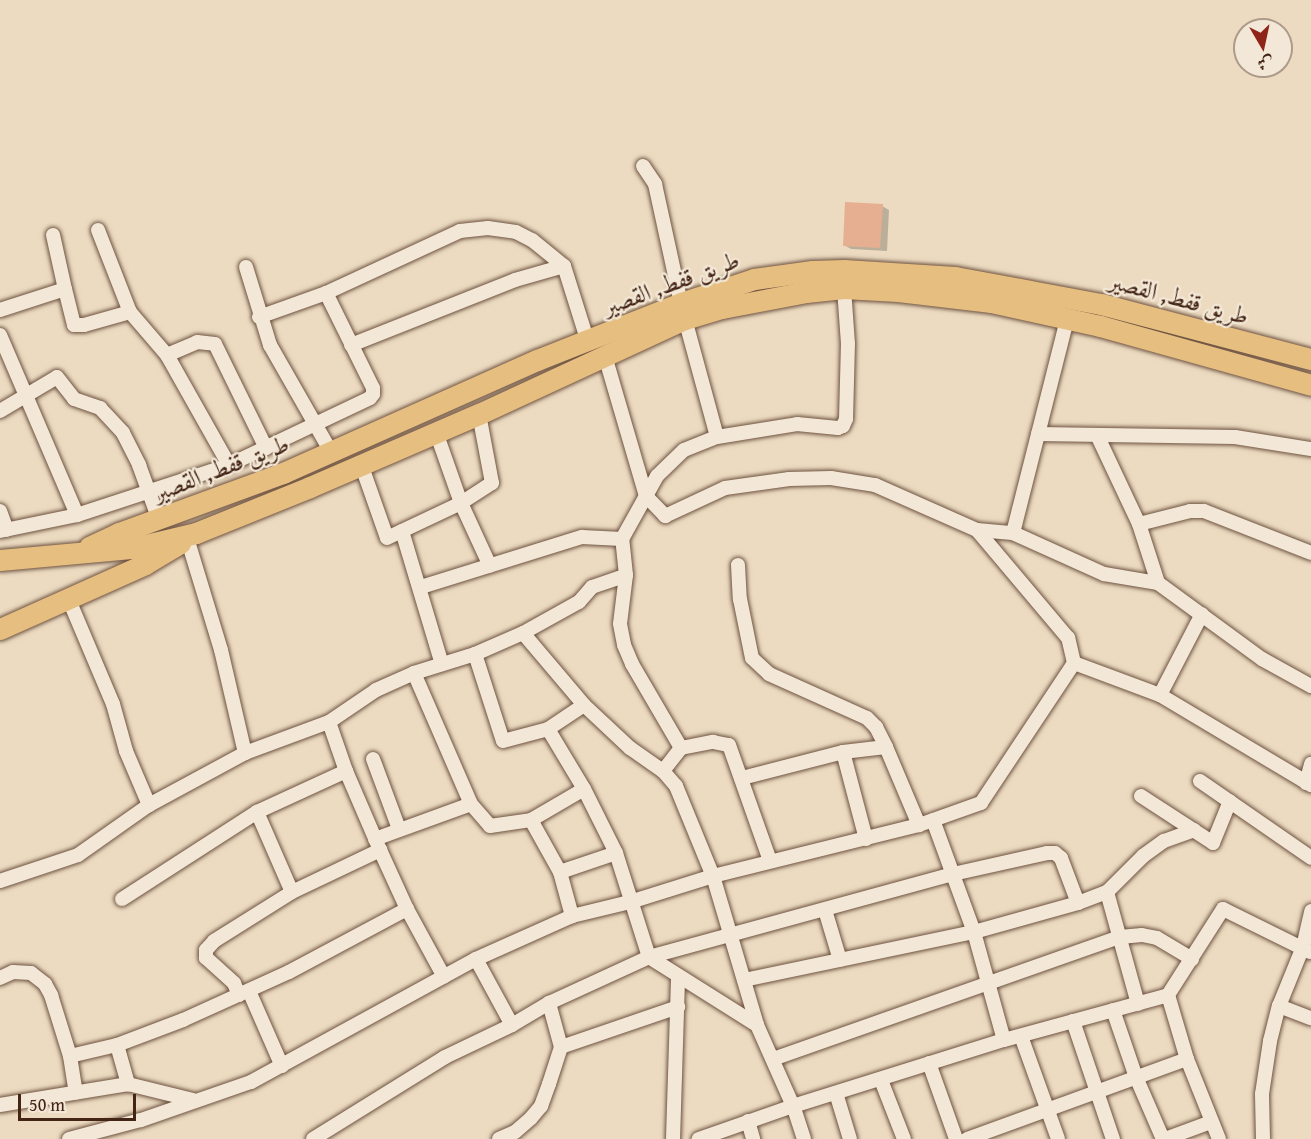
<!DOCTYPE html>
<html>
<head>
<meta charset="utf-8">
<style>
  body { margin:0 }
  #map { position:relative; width:1311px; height:1139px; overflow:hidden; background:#ecdbc1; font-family:"Gentium Book Plus",Amiri,serif }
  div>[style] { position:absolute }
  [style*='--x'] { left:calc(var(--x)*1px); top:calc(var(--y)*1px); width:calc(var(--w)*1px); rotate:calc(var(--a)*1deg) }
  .shadow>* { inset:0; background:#0003 }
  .building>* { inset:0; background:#e6af92 }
  .roads { filter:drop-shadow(0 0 2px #6e5240) drop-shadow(0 0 2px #6e5240) }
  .street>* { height:14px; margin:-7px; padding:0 7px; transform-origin:7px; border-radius:7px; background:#f3e8d7 }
  .primary>* { height:21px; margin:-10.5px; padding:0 10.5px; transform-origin:10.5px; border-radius:10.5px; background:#e6be80 }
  span { translate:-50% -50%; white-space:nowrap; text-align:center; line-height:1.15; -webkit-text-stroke:4.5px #f3e8d7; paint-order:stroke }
  .street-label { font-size:24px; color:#442515 }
  .north { position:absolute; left:1233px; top:18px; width:60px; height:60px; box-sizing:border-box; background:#f3e8d7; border:2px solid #ad9a89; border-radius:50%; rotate:171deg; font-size:16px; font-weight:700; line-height:24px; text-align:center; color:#442515 }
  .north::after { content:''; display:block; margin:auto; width:21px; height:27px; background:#8f2418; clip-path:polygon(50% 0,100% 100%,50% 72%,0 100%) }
  .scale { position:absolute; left:18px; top:1094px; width:118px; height:27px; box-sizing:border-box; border:3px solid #442515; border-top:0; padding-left:8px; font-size:18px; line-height:21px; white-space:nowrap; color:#442515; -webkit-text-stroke:4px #f3e8d7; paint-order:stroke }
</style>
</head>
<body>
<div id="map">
  <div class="shadow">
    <i style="clip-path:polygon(882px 206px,889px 210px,887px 251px,851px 249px,844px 245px)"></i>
  </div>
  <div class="building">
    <i style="clip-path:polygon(845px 202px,883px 204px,880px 248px,843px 246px)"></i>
  </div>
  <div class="roads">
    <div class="street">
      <i style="--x:643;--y:166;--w:22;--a:56"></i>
      <i style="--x:655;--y:184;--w:122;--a:77.7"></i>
      <i style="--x:98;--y:230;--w:88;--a:68.7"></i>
      <i style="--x:130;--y:312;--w:57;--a:49.3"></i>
      <i style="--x:167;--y:355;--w:126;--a:60.6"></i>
      <i style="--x:53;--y:235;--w:55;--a:77.5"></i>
      <i style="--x:246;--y:267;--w:82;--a:72.9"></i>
      <i style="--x:270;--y:345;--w:123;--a:60.3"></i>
      <i style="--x:0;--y:310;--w:68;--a:-17.9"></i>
      <i style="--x:65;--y:289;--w:37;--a:76"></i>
      <i style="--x:74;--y:325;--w:10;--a:0"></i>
      <i style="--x:84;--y:325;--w:48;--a:-15.8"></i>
      <i style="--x:259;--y:317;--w:71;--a:-19.7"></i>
      <i style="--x:326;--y:293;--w:148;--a:-24.8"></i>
      <i style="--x:460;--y:231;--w:28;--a:-6"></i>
      <i style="--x:488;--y:228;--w:28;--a:8"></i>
      <i style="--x:516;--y:232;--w:18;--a:27"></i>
      <i style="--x:532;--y:240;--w:41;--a:39.1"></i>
      <i style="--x:564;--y:266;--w:80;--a:72.5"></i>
      <i style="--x:685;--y:319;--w:122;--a:74.8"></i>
      <i style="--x:0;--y:335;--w:196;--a:66.8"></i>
      <i style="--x:351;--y:345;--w:176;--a:-21.6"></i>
      <i style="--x:515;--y:280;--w:51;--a:-15.9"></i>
      <i style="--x:167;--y:355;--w:33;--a:-23"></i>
      <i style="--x:197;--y:342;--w:18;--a:6"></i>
      <i style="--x:215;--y:344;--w:116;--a:63.9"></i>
      <i style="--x:605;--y:356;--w:146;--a:73.7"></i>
      <i style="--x:646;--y:496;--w:28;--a:46"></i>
      <i style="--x:665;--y:516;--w:66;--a:-25"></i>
      <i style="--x:725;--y:488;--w:65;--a:-8"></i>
      <i style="--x:789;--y:479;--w:42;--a:-1.4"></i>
      <i style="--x:831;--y:478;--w:45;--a:9"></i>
      <i style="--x:875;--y:485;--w:111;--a:23.8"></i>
      <i style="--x:977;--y:530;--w:36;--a:5"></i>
      <i style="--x:1013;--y:533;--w:100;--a:24.3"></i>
      <i style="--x:1104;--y:574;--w:55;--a:9.5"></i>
      <i style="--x:1158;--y:583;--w:129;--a:36.2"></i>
      <i style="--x:1262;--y:659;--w:56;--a:28.9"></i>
      <i style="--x:0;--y:411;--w:66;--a:-30.8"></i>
      <i style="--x:57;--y:377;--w:28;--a:52"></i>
      <i style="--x:74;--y:399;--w:28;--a:19"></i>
      <i style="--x:100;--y:408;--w:34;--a:47"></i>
      <i style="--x:123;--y:433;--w:36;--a:63"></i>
      <i style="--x:139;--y:465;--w:59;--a:70"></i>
      <i style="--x:436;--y:432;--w:75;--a:70.6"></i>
      <i style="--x:461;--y:503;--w:69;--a:65.3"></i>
      <i style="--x:1038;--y:434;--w:197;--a:0.9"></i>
      <i style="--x:1235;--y:437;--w:77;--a:9"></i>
      <i style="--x:1098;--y:437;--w:96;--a:64.8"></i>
      <i style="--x:1139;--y:524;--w:62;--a:72.1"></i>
      <i style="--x:361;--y:464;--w:78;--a:70.6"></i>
      <i style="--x:387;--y:538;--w:82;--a:-25.3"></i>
      <i style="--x:461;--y:503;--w:37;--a:-33"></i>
      <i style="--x:492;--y:483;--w:70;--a:-100.7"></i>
      <i style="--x:0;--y:511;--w:20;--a:70"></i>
      <i style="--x:1139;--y:524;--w:53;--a:-14.3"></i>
      <i style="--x:1190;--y:511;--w:14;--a:0"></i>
      <i style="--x:1204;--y:511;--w:115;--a:21.4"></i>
      <i style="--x:0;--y:531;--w:79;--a:-11.7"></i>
      <i style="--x:77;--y:515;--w:160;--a:-18.2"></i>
      <i style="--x:229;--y:465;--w:156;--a:-25.4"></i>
      <i style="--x:370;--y:398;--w:5;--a:-53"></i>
      <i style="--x:373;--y:394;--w:6;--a:-90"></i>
      <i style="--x:373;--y:388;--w:106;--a:-116.3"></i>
      <i style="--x:402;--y:531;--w:139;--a:73.3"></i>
      <i style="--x:1013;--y:533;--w:221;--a:-75.8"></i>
      <i style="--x:187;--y:538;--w:117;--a:73.1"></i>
      <i style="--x:221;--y:650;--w:106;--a:76.9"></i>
      <i style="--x:738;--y:565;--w:34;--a:87"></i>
      <i style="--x:740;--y:599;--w:60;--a:78.5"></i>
      <i style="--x:752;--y:658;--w:23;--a:43"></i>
      <i style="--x:769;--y:674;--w:107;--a:24.2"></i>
      <i style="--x:867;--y:718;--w:13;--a:45"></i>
      <i style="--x:876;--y:727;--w:22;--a:63"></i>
      <i style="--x:886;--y:747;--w:85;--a:67.1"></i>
      <i style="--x:626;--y:575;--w:49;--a:97"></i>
      <i style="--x:620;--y:624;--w:21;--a:79"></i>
      <i style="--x:624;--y:645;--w:21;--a:67"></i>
      <i style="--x:632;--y:664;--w:97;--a:59.7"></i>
      <i style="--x:421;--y:587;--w:169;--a:-17.3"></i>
      <i style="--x:582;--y:537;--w:40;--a:2.9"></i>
      <i style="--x:69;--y:600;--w:113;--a:67.1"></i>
      <i style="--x:113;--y:704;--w:49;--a:74.5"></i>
      <i style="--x:126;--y:751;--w:59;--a:66.9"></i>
      <i style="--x:523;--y:633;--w:94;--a:49.7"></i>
      <i style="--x:584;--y:705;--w:63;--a:43.1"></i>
      <i style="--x:630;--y:748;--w:40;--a:34.9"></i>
      <i style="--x:663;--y:771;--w:20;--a:49"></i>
      <i style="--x:676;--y:786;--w:97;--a:67.7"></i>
      <i style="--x:713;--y:876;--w:155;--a:73.5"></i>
      <i style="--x:757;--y:1025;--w:89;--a:66"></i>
      <i style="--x:793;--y:1106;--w:100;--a:160.7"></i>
      <i style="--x:475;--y:654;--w:91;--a:72.2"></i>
      <i style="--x:503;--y:741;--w:47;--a:-14.9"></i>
      <i style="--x:548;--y:729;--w:43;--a:-33.7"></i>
      <i style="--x:1074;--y:663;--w:92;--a:20.4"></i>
      <i style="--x:1160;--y:695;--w:176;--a:30.8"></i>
      <i style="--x:414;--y:673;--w:143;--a:66.5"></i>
      <i style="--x:471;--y:804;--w:29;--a:49"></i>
      <i style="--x:490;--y:826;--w:41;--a:-8.3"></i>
      <i style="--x:531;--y:820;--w:61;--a:-30.3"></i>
      <i style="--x:1160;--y:695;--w:91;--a:-62.6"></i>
      <i style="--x:329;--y:722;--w:52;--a:70.9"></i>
      <i style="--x:346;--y:771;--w:86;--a:66.7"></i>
      <i style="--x:380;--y:850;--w:65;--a:65.4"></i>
      <i style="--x:407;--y:909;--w:77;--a:61.4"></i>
      <i style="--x:548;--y:729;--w:70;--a:59"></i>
      <i style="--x:584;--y:789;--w:72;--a:63.4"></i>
      <i style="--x:616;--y:853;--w:109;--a:72.4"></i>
      <i style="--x:649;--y:957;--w:128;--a:32.2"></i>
      <i style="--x:843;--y:752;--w:90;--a:75.2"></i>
      <i style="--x:373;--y:759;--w:75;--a:69.6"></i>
      <i style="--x:663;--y:771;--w:29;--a:-52"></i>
      <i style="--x:681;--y:748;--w:33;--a:-11"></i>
      <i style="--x:713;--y:742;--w:16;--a:11"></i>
      <i style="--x:729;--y:745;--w:123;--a:70.5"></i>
      <i style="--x:742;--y:778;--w:104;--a:-14.4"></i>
      <i style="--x:843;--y:752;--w:43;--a:-6.6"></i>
      <i style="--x:1200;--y:781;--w:135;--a:34.7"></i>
      <i style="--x:1306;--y:783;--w:20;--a:-75"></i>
      <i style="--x:1141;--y:796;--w:86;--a:33.1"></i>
      <i style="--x:1213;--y:843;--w:45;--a:-68"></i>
      <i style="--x:257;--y:812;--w:87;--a:66.4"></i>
      <i style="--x:531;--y:820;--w:60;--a:60.9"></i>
      <i style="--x:560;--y:872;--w:46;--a:74.7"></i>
      <i style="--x:933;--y:820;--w:119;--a:69.9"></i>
      <i style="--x:974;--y:932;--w:112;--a:74.5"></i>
      <i style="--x:375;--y:839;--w:102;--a:-20"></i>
      <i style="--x:560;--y:872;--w:59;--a:-18.7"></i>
      <i style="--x:0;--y:881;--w:82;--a:-18.4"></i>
      <i style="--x:78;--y:855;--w:87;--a:-35.2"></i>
      <i style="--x:149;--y:805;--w:109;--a:-28.4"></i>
      <i style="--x:245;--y:753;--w:90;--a:-20.3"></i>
      <i style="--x:329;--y:722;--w:57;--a:-34.2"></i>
      <i style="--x:376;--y:690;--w:42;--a:-24.1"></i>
      <i style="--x:414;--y:673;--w:64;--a:-17.3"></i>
      <i style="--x:475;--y:654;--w:52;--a:-23.6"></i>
      <i style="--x:523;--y:633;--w:64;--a:-29"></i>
      <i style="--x:579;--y:602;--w:20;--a:-49"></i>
      <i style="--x:592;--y:587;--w:36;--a:-19"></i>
      <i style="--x:626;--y:575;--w:36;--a:-96"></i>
      <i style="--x:622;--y:539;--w:72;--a:-60.9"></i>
      <i style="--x:657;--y:476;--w:37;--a:-44"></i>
      <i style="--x:684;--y:450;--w:35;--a:-22"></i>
      <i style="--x:717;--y:437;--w:81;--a:-9.2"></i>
      <i style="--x:797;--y:424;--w:41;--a:5.6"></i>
      <i style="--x:838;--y:428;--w:5;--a:-22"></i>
      <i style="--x:843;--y:426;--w:8;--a:-67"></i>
      <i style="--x:846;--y:419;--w:75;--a:-88.5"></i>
      <i style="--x:848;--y:344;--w:56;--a:-94.1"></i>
      <i style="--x:1107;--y:892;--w:116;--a:74.5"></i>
      <i style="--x:122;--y:899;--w:161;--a:-32.8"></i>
      <i style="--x:257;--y:812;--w:98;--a:-24.7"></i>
      <i style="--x:825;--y:910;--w:52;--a:73.3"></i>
      <i style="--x:476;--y:959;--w:75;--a:61.4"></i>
      <i style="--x:0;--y:978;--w:14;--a:-25"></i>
      <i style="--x:13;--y:972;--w:18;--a:3"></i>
      <i style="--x:31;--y:973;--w:18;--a:38"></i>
      <i style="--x:45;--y:984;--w:13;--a:61"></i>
      <i style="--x:51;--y:995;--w:64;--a:72.7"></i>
      <i style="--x:70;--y:1056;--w:37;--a:81"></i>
      <i style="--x:744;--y:980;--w:235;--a:-11.8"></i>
      <i style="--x:974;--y:932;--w:108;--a:-15.6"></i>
      <i style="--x:1078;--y:903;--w:31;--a:-21"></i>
      <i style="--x:1107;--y:892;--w:51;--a:-45"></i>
      <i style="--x:1143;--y:856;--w:26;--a:-36"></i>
      <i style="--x:1164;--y:841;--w:32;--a:-20"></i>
      <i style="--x:249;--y:991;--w:82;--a:66.3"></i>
      <i style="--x:239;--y:995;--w:13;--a:-113"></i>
      <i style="--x:234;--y:983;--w:38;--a:-138"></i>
      <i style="--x:206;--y:958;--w:8;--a:-90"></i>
      <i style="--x:206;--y:950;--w:12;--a:-48"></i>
      <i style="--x:214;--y:941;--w:92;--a:-32.1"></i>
      <i style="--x:292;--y:892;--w:98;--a:-25.5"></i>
      <i style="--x:1168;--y:995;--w:102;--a:-57.4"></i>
      <i style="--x:1223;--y:909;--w:97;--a:26.3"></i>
      <i style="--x:1279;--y:1006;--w:34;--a:21"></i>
      <i style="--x:1113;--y:1010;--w:71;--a:71.1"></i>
      <i style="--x:1136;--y:1077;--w:68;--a:66.5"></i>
      <i style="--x:1073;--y:1021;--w:125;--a:71.3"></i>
      <i style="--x:1021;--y:1036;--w:109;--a:70.2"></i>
      <i style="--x:117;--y:1045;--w:41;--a:74.2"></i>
      <i style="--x:561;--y:1047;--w:124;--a:-18.9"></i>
      <i style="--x:70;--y:1056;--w:48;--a:-13.2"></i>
      <i style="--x:117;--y:1045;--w:71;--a:-20.7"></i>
      <i style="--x:183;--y:1020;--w:116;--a:-24.4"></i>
      <i style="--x:289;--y:972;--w:134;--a:-28.1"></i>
      <i style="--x:773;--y:1059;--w:368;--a:-19.4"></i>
      <i style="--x:1120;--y:937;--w:22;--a:-5"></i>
      <i style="--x:1142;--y:935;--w:15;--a:11"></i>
      <i style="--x:1157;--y:938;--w:41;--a:31"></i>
      <i style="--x:929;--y:1063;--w:81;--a:70.4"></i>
      <i style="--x:881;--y:1080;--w:63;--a:68.7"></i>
      <i style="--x:836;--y:1093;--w:48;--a:73.1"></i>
      <i style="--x:0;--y:1105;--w:130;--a:-9.3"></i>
      <i style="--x:128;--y:1084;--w:67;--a:13.8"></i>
      <i style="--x:748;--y:1121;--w:19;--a:74"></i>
      <i style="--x:69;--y:1139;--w:74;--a:-14.8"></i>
      <i style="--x:141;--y:1120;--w:116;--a:-19.1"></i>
      <i style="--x:251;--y:1082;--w:256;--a:-28.7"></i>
      <i style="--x:476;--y:959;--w:105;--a:-24.1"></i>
      <i style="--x:572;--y:916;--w:60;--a:-13.6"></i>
      <i style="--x:630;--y:902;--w:87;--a:-17.4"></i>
      <i style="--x:713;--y:876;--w:212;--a:-13.9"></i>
      <i style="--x:919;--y:825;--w:66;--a:-19.5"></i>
      <i style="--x:981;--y:803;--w:168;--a:-56.4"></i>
      <i style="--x:1074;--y:663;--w:26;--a:-103"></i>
      <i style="--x:1068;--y:638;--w:141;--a:-130.1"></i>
      <i style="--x:313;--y:1139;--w:155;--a:-31.8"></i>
      <i style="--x:445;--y:1057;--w:74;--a:-25.5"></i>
      <i style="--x:512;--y:1025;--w:43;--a:-30.7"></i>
      <i style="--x:549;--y:1003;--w:110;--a:-24.7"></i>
      <i style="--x:649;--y:957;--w:315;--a:-15.3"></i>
      <i style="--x:953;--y:874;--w:96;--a:-12.6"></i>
      <i style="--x:1047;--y:853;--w:8;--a:0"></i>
      <i style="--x:1055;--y:853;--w:8;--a:40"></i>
      <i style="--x:1061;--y:858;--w:48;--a:69.3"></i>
      <i style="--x:499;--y:1139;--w:17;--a:-24"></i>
      <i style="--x:515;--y:1132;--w:21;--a:-41"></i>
      <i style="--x:531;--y:1118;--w:16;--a:-50"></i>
      <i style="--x:541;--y:1106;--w:23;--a:-70"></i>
      <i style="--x:549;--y:1084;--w:39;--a:-72"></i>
      <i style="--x:561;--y:1047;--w:46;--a:-105.3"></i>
      <i style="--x:673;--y:1139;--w:162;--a:-88.2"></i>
      <i style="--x:804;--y:1139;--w:35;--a:-108"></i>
      <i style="--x:793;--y:1106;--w:221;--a:-17.4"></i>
      <i style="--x:1004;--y:1040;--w:170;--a:-15.3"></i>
      <i style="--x:1168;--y:995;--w:67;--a:73.5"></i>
      <i style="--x:1187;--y:1059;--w:86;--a:68.2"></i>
      <i style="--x:967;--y:1139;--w:234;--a:-20"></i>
      <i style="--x:1165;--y:1139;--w:49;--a:-20.3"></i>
      <i style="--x:1263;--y:1139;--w:45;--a:-91.3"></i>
      <i style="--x:1262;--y:1094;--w:54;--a:-81.4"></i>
      <i style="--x:1270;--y:1041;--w:36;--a:-76"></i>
      <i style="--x:1279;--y:1006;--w:64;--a:-67.9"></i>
      <i style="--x:1303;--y:947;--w:37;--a:-77"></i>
    </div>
    <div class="primary">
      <i style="--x:89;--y:547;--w:33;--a:-25"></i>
      <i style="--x:119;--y:533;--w:175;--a:-20.1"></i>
      <i style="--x:283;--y:473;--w:278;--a:-24"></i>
      <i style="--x:537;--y:360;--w:155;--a:-21.6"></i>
      <i style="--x:681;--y:303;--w:77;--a:-18.2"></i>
      <i style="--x:754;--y:279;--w:59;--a:-7.9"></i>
      <i style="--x:812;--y:271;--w:32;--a:-2"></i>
      <i style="--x:844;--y:270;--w:111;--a:3.6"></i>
      <i style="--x:955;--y:277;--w:148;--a:10.5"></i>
      <i style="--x:1101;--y:304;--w:217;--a:14.7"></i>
      <i style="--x:0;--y:560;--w:134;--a:-5.2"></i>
      <i style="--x:133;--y:548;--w:65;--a:-13.4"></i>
      <i style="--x:196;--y:533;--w:123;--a:-22"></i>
      <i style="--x:310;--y:487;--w:184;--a:-23.4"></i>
      <i style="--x:479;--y:414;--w:227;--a:-24.8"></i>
      <i style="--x:685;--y:319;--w:39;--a:-17"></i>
      <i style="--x:722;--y:308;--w:86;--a:-10.8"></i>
      <i style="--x:806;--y:292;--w:38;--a:-6"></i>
      <i style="--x:844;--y:288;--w:54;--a:3.2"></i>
      <i style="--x:898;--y:291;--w:94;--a:6.7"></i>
      <i style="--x:991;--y:302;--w:112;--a:12.4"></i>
      <i style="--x:1100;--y:326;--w:219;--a:15.6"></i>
      <i style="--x:0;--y:629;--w:159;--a:-24.1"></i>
      <i style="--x:145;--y:564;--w:41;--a:-31"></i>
    </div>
  </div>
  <div class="street-label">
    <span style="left:671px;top:283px;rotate:-20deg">طريق قفط, القصير</span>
    <span style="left:1179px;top:298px;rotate:15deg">طريق قفط, القصير</span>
    <span style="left:221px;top:468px;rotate:-21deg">طريق قفط, القصير</span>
  </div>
  <div class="north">ش</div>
  <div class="scale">50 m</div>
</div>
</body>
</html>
